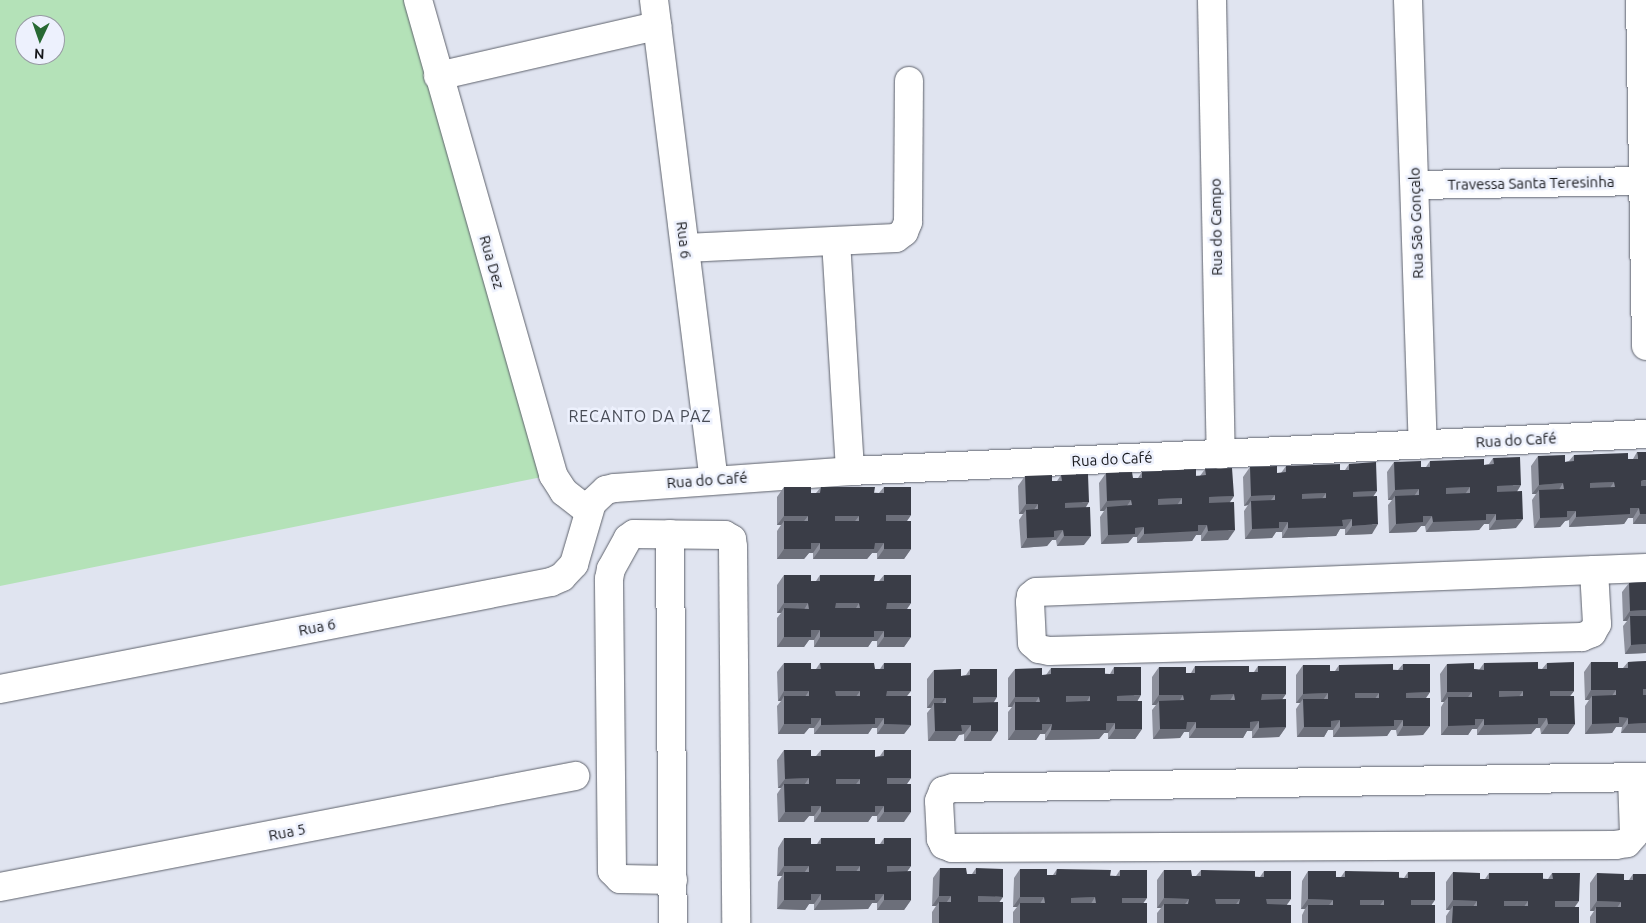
<!DOCTYPE html>
<html>
<head>
<meta charset="utf-8">
<style>
  body { margin:0 }
  #map { position:relative; width:1646px; height:923px; overflow:hidden; background:#e0e4f0; font-family:Ubuntu,sans-serif }
  div>[style] { position:absolute }
  [style*='--x'] { left:calc(var(--x)*1px); top:calc(var(--y)*1px); width:calc(var(--w)*1px); rotate:calc(var(--a)*1deg) }
  .green>* { inset:0; background:#b4e2b8 }
  .roads { filter:drop-shadow(0 0 1px #5e626c) drop-shadow(0 0 1px #5e626c) }
  .minor>* { height:28px; margin:-14px; padding:0 14px; transform-origin:14px; border-radius:14px; background:#fff }
  .major>* { height:28px; margin:-14px; padding:0 14px; transform-origin:14px; border-radius:14px; background:#fff }
  .wall>* { inset:0; background:#8d909c }
  .shaded-wall>* { inset:0; background:#6c6f7a }
  .building>* { inset:0; background:#3a3d47 }
  span { translate:-50% -50%; white-space:nowrap; text-align:center; line-height:1.15; -webkit-text-stroke:5px #edf1fd; paint-order:stroke }
  .street-label { font-size:15px; color:#16171b }
  .neighbourhood-label { font-size:16px; color:#484c56; letter-spacing:1px }
  .north { position:absolute; left:15px; top:15px; width:50px; height:50px; box-sizing:border-box; background:#edf1fd; border:1px solid #979aa3; border-radius:50%; rotate:183deg; font-size:14px; font-weight:700; line-height:20px; text-align:center; color:#16171b }
  .north::after { content:''; display:block; margin:auto; width:18px; height:22px; background:#276933; clip-path:polygon(50% 0,100% 100%,50% 72%,0 100%) }
</style>
</head>
<body>
<div id="map">
  <div class="green">
    <i style="clip-path:polygon(evenodd,0 0,410px 0,542px 477px,0 586px,0 0,25px 25px,55px 25px,55px 55px,25px 55px,25px 25px)"></i>
  </div>
  <div class="roads">
    <div class="minor">
      <i style="--x:418;--y:0;--w:494;--a:74.1"></i>
      <i style="--x:553;--y:475;--w:20;--a:57"></i>
      <i style="--x:564;--y:492;--w:31;--a:38"></i>
      <i style="--x:654;--y:0;--w:483;--a:82.9"></i>
      <i style="--x:1212;--y:0;--w:455;--a:88.9"></i>
      <i style="--x:1408;--y:0;--w:445;--a:88.1"></i>
      <i style="--x:1640;--y:0;--w:346;--a:89"></i>
      <i style="--x:438;--y:76;--w:225;--a:-12.9"></i>
      <i style="--x:1415;--y:185;--w:231;--a:-1"></i>
      <i style="--x:836;--y:241;--w:230;--a:86.5"></i>
      <i style="--x:685;--y:248;--w:211;--a:-2.7"></i>
      <i style="--x:896;--y:238;--w:10;--a:-37"></i>
      <i style="--x:904;--y:232;--w:11;--a:-68"></i>
      <i style="--x:908;--y:222;--w:141;--a:-89.6"></i>
      <i style="--x:670;--y:534;--w:389;--a:89.6"></i>
      <i style="--x:1594;--y:570;--w:54;--a:86.8"></i>
      <i style="--x:1597;--y:624;--w:10;--a:119"></i>
      <i style="--x:1592;--y:633;--w:11;--a:158"></i>
      <i style="--x:1582;--y:637;--w:533;--a:178.5"></i>
      <i style="--x:1049;--y:651;--w:10;--a:-169"></i>
      <i style="--x:1039;--y:649;--w:9;--a:-139"></i>
      <i style="--x:1032;--y:643;--w:41;--a:-92.8"></i>
      <i style="--x:1030;--y:602;--w:6;--a:-81"></i>
      <i style="--x:1031;--y:596;--w:6;--a:-39"></i>
      <i style="--x:1036;--y:592;--w:558;--a:-2.26"></i>
      <i style="--x:1594;--y:570;--w:52;--a:-2.2"></i>
      <i style="--x:1632;--y:777;--w:58;--a:88"></i>
      <i style="--x:1634;--y:835;--w:11;--a:131"></i>
      <i style="--x:1627;--y:843;--w:11;--a:170"></i>
      <i style="--x:1616;--y:845;--w:664;--a:179.74"></i>
      <i style="--x:952;--y:848;--w:9;--a:-159"></i>
      <i style="--x:944;--y:845;--w:7;--a:-117"></i>
      <i style="--x:941;--y:839;--w:38;--a:-93"></i>
      <i style="--x:939;--y:801;--w:11;--a:-68"></i>
      <i style="--x:943;--y:791;--w:10;--a:-17"></i>
      <i style="--x:953;--y:788;--w:693;--a:-0.91"></i>
      <i style="--x:673;--y:880;--w:53;--a:-178.9"></i>
      <i style="--x:620;--y:879;--w:11;--a:-135"></i>
      <i style="--x:612;--y:871;--w:292;--a:-90.6"></i>
      <i style="--x:609;--y:579;--w:10;--a:-79"></i>
      <i style="--x:611;--y:569;--w:35;--a:-61"></i>
      <i style="--x:628;--y:538;--w:7;--a:-34"></i>
      <i style="--x:634;--y:534;--w:91;--a:0.6"></i>
      <i style="--x:725;--y:535;--w:8;--a:30"></i>
      <i style="--x:732;--y:539;--w:8;--a:83"></i>
      <i style="--x:733;--y:547;--w:376;--a:89.5"></i>
      <i style="--x:0;--y:887;--w:586;--a:-10.93"></i>
    </div>
    <div class="major">
      <i style="--x:0;--y:689;--w:561;--a:-10.99"></i>
      <i style="--x:551;--y:582;--w:12;--a:-24"></i>
      <i style="--x:562;--y:577;--w:18;--a:-47"></i>
      <i style="--x:574;--y:564;--w:64;--a:-73.6"></i>
      <i style="--x:592;--y:503;--w:19;--a:-43"></i>
      <i style="--x:606;--y:490;--w:9;--a:-13"></i>
      <i style="--x:615;--y:488;--w:236;--a:-4.1"></i>
      <i style="--x:850;--y:471;--w:797;--a:-2.66"></i>
    </div>
  </div>
  <div class="wall">
    <i style="clip-path:polygon(1637px 452px,1646px 524px,1633px 524px,1633px 518px,1628px 518px,1624px 524px,1569px 527px,1569px 520px,1565px 521px,1560px 527px,1534px 528px,1532px 500px,1536px 494px,1532px 494px,1531px 466px,1538px 456px,1565px 462px,1569px 461px,1574px 455px,1628px 459px,1633px 459px)"></i>
    <i style="clip-path:polygon(1493px 458px,1517px 491px,1516px 528px,1489px 530px,1489px 524px,1484px 524px,1479px 530px,1426px 532px,1425px 526px,1421px 526px,1416px 532px,1389px 533px,1388px 505px,1392px 500px,1388px 500px,1387px 472px,1394px 462px,1421px 467px,1426px 467px,1430px 461px,1484px 465px,1489px 464px)"></i>
    <i style="clip-path:polygon(1349px 464px,1377px 491px,1373px 496px,1372px 534px,1345px 535px,1345px 529px,1340px 529px,1336px 536px,1282px 538px,1282px 532px,1276px 532px,1272px 538px,1245px 539px,1244px 511px,1248px 505px,1244px 506px,1243px 477px,1250px 467px,1277px 473px,1281px 473px,1286px 466px,1340px 470px,1345px 470px)"></i>
    <i style="clip-path:polygon(1205px 469px,1234px 496px,1230px 502px,1228px 540px,1201px 541px,1201px 535px,1196px 535px,1192px 541px,1137px 543px,1137px 537px,1133px 537px,1128px 543px,1101px 544px,1100px 517px,1104px 511px,1100px 511px,1099px 483px,1106px 473px,1133px 478px,1138px 478px,1142px 472px,1200px 476px)"></i>
    <i style="clip-path:polygon(1061px 475px,1086px 507px,1084px 545px,1057px 546px,1056px 540px,1052px 540px,1047px 546px,1021px 548px,1019px 520px,1023px 514px,1019px 514px,1018px 486px,1025px 476px,1052px 481px,1057px 481px)"></i>
    <i style="clip-path:polygon(784px 487px,811px 493px,816px 493px,821px 487px,879px 493px,884px 487px,911px 515px,907px 521px,911px 549px,904px 559px,877px 559px,877px 553px,872px 553px,867px 559px,813px 559px,813px 553px,809px 553px,804px 559px,777px 559px,777px 531px,781px 525px,777px 525px,777px 497px)"></i>
    <i style="clip-path:polygon(784px 575px,811px 581px,816px 581px,820px 575px,874px 581px,879px 581px,884px 575px,911px 603px,907px 609px,911px 637px,904px 647px,877px 647px,877px 641px,872px 641px,868px 647px,814px 647px,814px 640px,809px 640px,804px 647px,777px 647px,777px 618px,781px 613px,777px 613px,777px 585px)"></i>
    <i style="clip-path:polygon(1646px 582px,1646px 653px,1625px 654px,1623px 626px,1627px 621px,1623px 621px,1622px 592px,1629px 583px)"></i>
    <i style="clip-path:polygon(1646px 661px,1646px 733px,1621px 733px,1622px 727px,1616px 727px,1612px 733px,1585px 734px,1585px 706px,1589px 700px,1585px 700px,1584px 672px,1591px 662px,1618px 668px,1623px 668px,1628px 662px)"></i>
    <i style="clip-path:polygon(784px 663px,811px 669px,816px 669px,820px 663px,875px 669px,880px 669px,884px 663px,907px 696px,911px 725px,904px 734px,877px 734px,877px 728px,872px 728px,868px 734px,814px 734px,814px 728px,809px 728px,804px 734px,778px 734px,777px 706px,781px 701px,778px 701px,777px 672px)"></i>
    <i style="clip-path:polygon(1484px 663px,1542px 669px,1547px 663px,1574px 691px,1570px 696px,1575px 724px,1568px 734px,1541px 734px,1540px 728px,1536px 728px,1531px 734px,1477px 735px,1477px 729px,1472px 729px,1468px 735px,1441px 735px,1441px 707px,1444px 702px,1441px 702px,1440px 674px,1447px 664px,1474px 669px,1479px 670px)"></i>
    <i style="clip-path:polygon(1403px 664px,1430px 692px,1426px 698px,1430px 726px,1423px 735px,1397px 736px,1396px 730px,1391px 730px,1387px 736px,1333px 737px,1333px 730px,1328px 730px,1324px 737px,1297px 737px,1296px 709px,1300px 703px,1296px 703px,1296px 675px,1303px 665px,1330px 671px,1335px 671px,1339px 665px,1398px 670px)"></i>
    <i style="clip-path:polygon(1195px 666px,1249px 672px,1254px 672px,1258px 666px,1286px 694px,1282px 699px,1286px 727px,1279px 737px,1252px 738px,1252px 731px,1247px 731px,1243px 738px,1189px 738px,1189px 732px,1184px 732px,1180px 738px,1153px 739px,1152px 710px,1156px 705px,1152px 705px,1152px 677px,1159px 667px,1186px 673px,1191px 673px)"></i>
    <i style="clip-path:polygon(1114px 667px,1138px 701px,1142px 729px,1135px 739px,1108px 739px,1108px 733px,1104px 733px,1099px 739px,1045px 740px,1045px 734px,1040px 734px,1036px 740px,1008px 740px,1008px 712px,1012px 707px,1008px 707px,1008px 678px,1015px 669px,1042px 675px,1046px 675px,1051px 668px,1110px 674px)"></i>
    <i style="clip-path:polygon(970px 669px,994px 703px,998px 731px,991px 741px,964px 741px,964px 734px,959px 735px,955px 741px,928px 741px,927px 713px,931px 708px,927px 708px,927px 679px,934px 670px,961px 676px,966px 675px)"></i>
    <i style="clip-path:polygon(784px 750px,811px 756px,816px 756px,821px 750px,875px 757px,880px 756px,884px 750px,911px 778px,907px 784px,904px 822px,877px 822px,877px 816px,872px 816px,868px 822px,814px 822px,814px 816px,809px 816px,804px 822px,778px 822px,777px 794px,781px 788px,778px 788px,777px 760px)"></i>
    <i style="clip-path:polygon(784px 838px,811px 844px,817px 844px,821px 838px,875px 844px,880px 844px,884px 838px,911px 866px,907px 871px,911px 900px,904px 910px,877px 910px,877px 903px,872px 903px,868px 909px,814px 910px,814px 904px,809px 904px,805px 910px,777px 909px,778px 882px,782px 876px,777px 876px,778px 848px)"></i>
    <i style="clip-path:polygon(940px 868px,967px 874px,972px 874px,976px 868px,999px 902px,1003px 923px,932px 923px,932px 912px,936px 906px,932px 906px,933px 878px)"></i>
    <i style="clip-path:polygon(1020px 869px,1047px 875px,1053px 875px,1057px 869px,1116px 876px,1120px 870px,1143px 903px,1147px 923px,1013px 923px,1013px 912px,1017px 907px,1013px 907px,1014px 878px)"></i>
    <i style="clip-path:polygon(1164px 870px,1192px 876px,1196px 876px,1201px 870px,1260px 877px,1264px 871px,1287px 905px,1291px 923px,1157px 923px,1157px 913px,1161px 908px,1157px 908px,1157px 880px)"></i>
    <i style="clip-path:polygon(1308px 871px,1336px 877px,1341px 877px,1345px 871px,1404px 878px,1408px 872px,1432px 905px,1435px 923px,1302px 923px,1302px 915px,1305px 909px,1301px 909px,1302px 881px)"></i>
    <i style="clip-path:polygon(1453px 872px,1480px 879px,1485px 879px,1489px 873px,1548px 879px,1552px 873px,1575px 907px,1579px 923px,1446px 923px,1446px 916px,1450px 910px,1446px 910px,1446px 882px)"></i>
    <i style="clip-path:polygon(1597px 873px,1624px 880px,1629px 880px,1633px 874px,1646px 923px,1590px 923px,1590px 917px,1594px 911px,1590px 911px,1590px 883px)"></i>
  </div>
  <div class="shaded-wall">
    <i style="clip-path:polygon(1646px 480px,1646px 490px,1634px 490px,1641px 481px)"></i>
    <i style="clip-path:polygon(1614px 482px,1607px 492px,1583px 492px,1590px 483px)"></i>
    <i style="clip-path:polygon(1563px 483px,1557px 493px,1539px 490px,1536px 494px,1532px 494px,1539px 485px)"></i>
    <i style="clip-path:polygon(1521px 485px,1515px 495px,1490px 496px,1497px 486px)"></i>
    <i style="clip-path:polygon(1470px 487px,1463px 497px,1439px 498px,1446px 488px)"></i>
    <i style="clip-path:polygon(1419px 489px,1412px 499px,1395px 496px,1392px 500px,1388px 500px,1395px 490px)"></i>
    <i style="clip-path:polygon(1377px 491px,1370px 501px,1346px 502px,1353px 492px)"></i>
    <i style="clip-path:polygon(1326px 493px,1319px 503px,1295px 504px,1302px 494px)"></i>
    <i style="clip-path:polygon(1275px 495px,1268px 504px,1251px 501px,1248px 505px,1244px 506px,1251px 496px)"></i>
    <i style="clip-path:polygon(1234px 496px,1227px 506px,1202px 507px,1209px 497px)"></i>
    <i style="clip-path:polygon(1182px 498px,1175px 508px,1151px 509px,1158px 499px)"></i>
    <i style="clip-path:polygon(1131px 500px,1124px 510px,1107px 507px,1104px 511px,1100px 511px,1107px 501px)"></i>
    <i style="clip-path:polygon(1089px 502px,1083px 512px,1058px 513px,1065px 503px)"></i>
    <i style="clip-path:polygon(1026px 504px,1038px 504px,1031px 514px,1026px 510px,1023px 514px,1019px 514px)"></i>
    <i style="clip-path:polygon(1630px 508px,1639px 508px,1633px 518px,1628px 518px,1624px 524px,1569px 527px,1576px 517px)"></i>
    <i style="clip-path:polygon(1567px 511px,1576px 511px,1569px 520px,1565px 521px,1560px 527px,1534px 528px,1540px 518px)"></i>
    <i style="clip-path:polygon(1486px 514px,1496px 514px,1489px 524px,1484px 524px,1479px 530px,1426px 532px,1433px 522px)"></i>
    <i style="clip-path:polygon(1640px 514px,1646px 514px,1646px 524px,1633px 524px)"></i>
    <i style="clip-path:polygon(886px 515px,911px 515px,904px 525px,880px 525px)"></i>
    <i style="clip-path:polygon(784px 516px,808px 516px,801px 525px,784px 521px,781px 525px,777px 525px)"></i>
    <i style="clip-path:polygon(835px 516px,859px 516px,852px 525px,829px 526px)"></i>
    <i style="clip-path:polygon(1423px 516px,1432px 516px,1425px 526px,1421px 526px,1416px 532px,1389px 533px,1396px 524px)"></i>
    <i style="clip-path:polygon(1352px 519px,1345px 529px,1340px 529px,1336px 536px,1282px 538px,1288px 528px,1342px 520px)"></i>
    <i style="clip-path:polygon(1523px 519px,1516px 528px,1489px 530px,1496px 520px)"></i>
    <i style="clip-path:polygon(1279px 522px,1288px 522px,1282px 532px,1276px 532px,1272px 538px,1245px 539px,1252px 529px)"></i>
    <i style="clip-path:polygon(1378px 524px,1372px 534px,1345px 535px,1352px 526px)"></i>
    <i style="clip-path:polygon(1198px 525px,1207px 525px,1201px 535px,1196px 535px,1192px 541px,1137px 543px,1144px 534px)"></i>
    <i style="clip-path:polygon(1144px 527px,1137px 537px,1133px 537px,1128px 543px,1101px 544px,1108px 535px,1135px 528px)"></i>
    <i style="clip-path:polygon(1063px 530px,1056px 540px,1052px 540px,1047px 546px,1021px 548px,1027px 538px,1054px 531px)"></i>
    <i style="clip-path:polygon(1235px 530px,1228px 540px,1201px 541px,1208px 531px)"></i>
    <i style="clip-path:polygon(1064px 536px,1091px 536px,1084px 545px,1057px 546px)"></i>
    <i style="clip-path:polygon(811px 543px,820px 543px,813px 553px,809px 553px,804px 559px,777px 559px,784px 549px)"></i>
    <i style="clip-path:polygon(875px 543px,884px 543px,877px 553px,872px 553px,867px 559px,813px 559px,820px 549px)"></i>
    <i style="clip-path:polygon(884px 549px,911px 549px,904px 559px,877px 559px)"></i>
    <i style="clip-path:polygon(784px 603px,808px 603px,802px 613px,784px 608px,781px 613px,777px 613px)"></i>
    <i style="clip-path:polygon(836px 603px,859px 603px,853px 613px,829px 613px)"></i>
    <i style="clip-path:polygon(887px 603px,911px 603px,904px 613px,880px 613px)"></i>
    <i style="clip-path:polygon(1646px 610px,1646px 620px,1630px 616px,1627px 621px,1623px 621px,1630px 611px)"></i>
    <i style="clip-path:polygon(811px 630px,820px 630px,814px 640px,809px 640px,804px 647px,777px 647px,784px 637px)"></i>
    <i style="clip-path:polygon(874px 631px,884px 631px,877px 641px,872px 641px,868px 647px,814px 647px,820px 637px)"></i>
    <i style="clip-path:polygon(884px 637px,911px 637px,904px 647px,877px 647px)"></i>
    <i style="clip-path:polygon(1646px 644px,1646px 653px,1625px 654px,1631px 645px)"></i>
    <i style="clip-path:polygon(1643px 689px,1646px 689px,1646px 699px,1636px 699px)"></i>
    <i style="clip-path:polygon(1591px 690px,1616px 690px,1609px 700px,1592px 696px,1589px 700px,1585px 700px)"></i>
    <i style="clip-path:polygon(784px 691px,809px 691px,802px 701px,784px 696px,781px 701px,778px 701px)"></i>
    <i style="clip-path:polygon(835px 691px,860px 691px,853px 701px,829px 701px)"></i>
    <i style="clip-path:polygon(887px 691px,911px 691px,904px 700px,880px 700px)"></i>
    <i style="clip-path:polygon(1499px 691px,1523px 691px,1516px 701px,1492px 701px)"></i>
    <i style="clip-path:polygon(1550px 691px,1574px 691px,1567px 700px,1543px 700px)"></i>
    <i style="clip-path:polygon(1430px 692px,1423px 702px,1399px 702px,1406px 693px)"></i>
    <i style="clip-path:polygon(1447px 692px,1472px 692px,1465px 701px,1448px 697px,1444px 702px,1441px 702px)"></i>
    <i style="clip-path:polygon(1328px 693px,1321px 703px,1303px 699px,1300px 703px,1296px 703px,1303px 694px)"></i>
    <i style="clip-path:polygon(1355px 693px,1379px 693px,1372px 703px,1348px 703px)"></i>
    <i style="clip-path:polygon(1234px 694px,1228px 704px,1204px 705px,1211px 695px)"></i>
    <i style="clip-path:polygon(1262px 694px,1286px 694px,1279px 704px,1255px 704px)"></i>
    <i style="clip-path:polygon(1141px 695px,1135px 705px,1110px 706px,1117px 696px)"></i>
    <i style="clip-path:polygon(1159px 695px,1183px 695px,1177px 705px,1159px 701px,1156px 705px,1152px 705px)"></i>
    <i style="clip-path:polygon(1066px 696px,1090px 696px,1084px 706px,1059px 706px)"></i>
    <i style="clip-path:polygon(973px 697px,997px 697px,991px 707px,966px 707px)"></i>
    <i style="clip-path:polygon(1015px 697px,1039px 697px,1033px 706px,1015px 702px,1012px 707px,1008px 707px)"></i>
    <i style="clip-path:polygon(934px 698px,946px 698px,939px 707px,934px 703px,931px 708px,927px 708px)"></i>
    <i style="clip-path:polygon(1619px 717px,1628px 718px,1622px 727px,1616px 727px,1612px 733px,1585px 734px,1592px 724px)"></i>
    <i style="clip-path:polygon(811px 718px,821px 718px,814px 728px,809px 728px,804px 734px,778px 734px,784px 724px)"></i>
    <i style="clip-path:polygon(875px 718px,884px 718px,877px 728px,872px 728px,868px 734px,814px 734px,821px 725px)"></i>
    <i style="clip-path:polygon(1538px 718px,1547px 718px,1540px 728px,1536px 728px,1531px 734px,1477px 735px,1484px 725px)"></i>
    <i style="clip-path:polygon(1475px 719px,1484px 719px,1477px 729px,1472px 729px,1468px 735px,1441px 735px,1448px 726px)"></i>
    <i style="clip-path:polygon(1340px 720px,1333px 730px,1328px 730px,1324px 737px,1297px 737px,1304px 727px,1331px 721px)"></i>
    <i style="clip-path:polygon(1394px 720px,1403px 720px,1396px 730px,1391px 730px,1387px 736px,1333px 737px,1340px 727px)"></i>
    <i style="clip-path:polygon(1259px 721px,1252px 731px,1247px 731px,1243px 738px,1189px 738px,1196px 728px)"></i>
    <i style="clip-path:polygon(1187px 722px,1196px 722px,1189px 732px,1184px 732px,1180px 738px,1153px 739px,1160px 729px)"></i>
    <i style="clip-path:polygon(1106px 723px,1115px 723px,1108px 733px,1104px 733px,1099px 739px,1045px 740px,1051px 730px)"></i>
    <i style="clip-path:polygon(1646px 723px,1646px 733px,1621px 733px,1628px 724px)"></i>
    <i style="clip-path:polygon(884px 724px,911px 725px,904px 734px,877px 734px)"></i>
    <i style="clip-path:polygon(1042px 724px,1052px 724px,1045px 734px,1040px 734px,1036px 740px,1008px 740px,1015px 730px)"></i>
    <i style="clip-path:polygon(1548px 724px,1575px 724px,1568px 734px,1541px 734px)"></i>
    <i style="clip-path:polygon(961px 725px,971px 725px,964px 734px,959px 735px,955px 741px,928px 741px,935px 731px)"></i>
    <i style="clip-path:polygon(1403px 726px,1430px 726px,1423px 735px,1397px 736px)"></i>
    <i style="clip-path:polygon(1286px 727px,1279px 737px,1252px 738px,1259px 728px)"></i>
    <i style="clip-path:polygon(1115px 729px,1142px 729px,1135px 739px,1108px 739px)"></i>
    <i style="clip-path:polygon(971px 731px,998px 731px,991px 741px,964px 741px)"></i>
    <i style="clip-path:polygon(809px 778px,802px 788px,784px 784px,781px 788px,778px 788px,785px 779px)"></i>
    <i style="clip-path:polygon(887px 778px,911px 778px,904px 788px,880px 788px)"></i>
    <i style="clip-path:polygon(836px 779px,860px 779px,853px 788px,829px 788px)"></i>
    <i style="clip-path:polygon(811px 806px,821px 806px,814px 816px,809px 816px,804px 822px,778px 822px,785px 812px)"></i>
    <i style="clip-path:polygon(875px 806px,884px 806px,877px 816px,872px 816px,868px 822px,814px 822px,821px 812px)"></i>
    <i style="clip-path:polygon(884px 812px,911px 812px,904px 822px,877px 822px)"></i>
    <i style="clip-path:polygon(784px 866px,809px 866px,802px 876px,784px 872px,782px 876px,777px 876px)"></i>
    <i style="clip-path:polygon(836px 866px,860px 866px,853px 876px,829px 876px)"></i>
    <i style="clip-path:polygon(887px 866px,911px 866px,904px 876px,880px 876px)"></i>
    <i style="clip-path:polygon(811px 894px,821px 894px,814px 904px,809px 904px,805px 910px,777px 909px,784px 900px)"></i>
    <i style="clip-path:polygon(875px 894px,884px 894px,877px 903px,872px 903px,868px 909px,814px 910px,821px 900px)"></i>
    <i style="clip-path:polygon(939px 896px,951px 896px,944px 906px,939px 902px,936px 906px,932px 906px)"></i>
    <i style="clip-path:polygon(978px 896px,1003px 897px,996px 907px,972px 906px)"></i>
    <i style="clip-path:polygon(1020px 897px,1044px 897px,1038px 907px,1020px 903px,1017px 907px,1013px 907px)"></i>
    <i style="clip-path:polygon(1095px 897px,1089px 907px,1064px 907px,1071px 898px)"></i>
    <i style="clip-path:polygon(1122px 898px,1147px 898px,1140px 908px,1115px 907px)"></i>
    <i style="clip-path:polygon(1164px 898px,1189px 899px,1182px 908px,1164px 904px,1161px 908px,1157px 908px)"></i>
    <i style="clip-path:polygon(1215px 899px,1240px 899px,1233px 908px,1209px 908px)"></i>
    <i style="clip-path:polygon(1266px 899px,1291px 899px,1284px 909px,1260px 909px)"></i>
    <i style="clip-path:polygon(1308px 899px,1333px 900px,1326px 909px,1308px 905px,1305px 909px,1301px 909px)"></i>
    <i style="clip-path:polygon(884px 900px,911px 900px,904px 910px,877px 910px)"></i>
    <i style="clip-path:polygon(1360px 900px,1384px 900px,1377px 909px,1353px 910px)"></i>
    <i style="clip-path:polygon(1411px 900px,1435px 900px,1428px 910px,1404px 910px)"></i>
    <i style="clip-path:polygon(1453px 900px,1477px 901px,1470px 911px,1453px 906px,1450px 910px,1446px 910px)"></i>
    <i style="clip-path:polygon(1504px 901px,1528px 901px,1521px 911px,1497px 911px)"></i>
    <i style="clip-path:polygon(1555px 901px,1579px 901px,1572px 911px,1548px 911px)"></i>
    <i style="clip-path:polygon(1597px 901px,1621px 902px,1614px 912px,1596px 907px,1594px 911px,1590px 911px)"></i>
  </div>
  <div class="building">
    <i style="clip-path:polygon(evenodd,1637px 452px,1646px 452px,1646px 480px,1641px 481px,1641px 486px,1646px 486px,1646px 514px,1640px 514px,1639px 508px,1630px 508px,1630px 514px,1576px 517px,1576px 511px,1567px 511px,1567px 517px,1540px 518px,1539px 490px,1564px 489px,1563px 483px,1539px 485px,1538px 456px,1565px 455px,1565px 462px,1574px 461px,1574px 455px,1628px 453px,1628px 459px,1638px 459px,1637px 452px,1614px 482px,1615px 487px,1590px 488px,1590px 483px,1614px 482px)"></i>
    <i style="clip-path:polygon(evenodd,1520px 457px,1521px 485px,1497px 486px,1497px 492px,1522px 491px,1523px 519px,1496px 520px,1496px 514px,1486px 514px,1486px 520px,1433px 522px,1432px 516px,1423px 516px,1423px 522px,1396px 524px,1395px 496px,1419px 495px,1419px 489px,1395px 490px,1394px 462px,1421px 461px,1421px 467px,1430px 467px,1430px 461px,1484px 459px,1484px 465px,1494px 464px,1493px 458px,1520px 457px,1470px 487px,1470px 493px,1446px 494px,1446px 488px,1470px 487px)"></i>
    <i style="clip-path:polygon(evenodd,1376px 462px,1377px 491px,1353px 492px,1353px 497px,1377px 496px,1378px 524px,1352px 526px,1352px 519px,1342px 520px,1343px 526px,1288px 528px,1288px 522px,1279px 522px,1279px 528px,1252px 529px,1251px 501px,1275px 500px,1275px 495px,1251px 496px,1250px 467px,1277px 466px,1277px 473px,1286px 472px,1286px 466px,1340px 464px,1340px 470px,1349px 470px,1349px 464px,1376px 462px,1326px 493px,1326px 498px,1302px 499px,1302px 494px,1326px 493px)"></i>
    <i style="clip-path:polygon(evenodd,1232px 468px,1234px 496px,1209px 497px,1209px 503px,1234px 502px,1235px 530px,1208px 531px,1207px 525px,1198px 525px,1198px 531px,1144px 534px,1144px 527px,1135px 528px,1135px 534px,1108px 535px,1107px 507px,1132px 505px,1131px 500px,1107px 501px,1106px 473px,1132px 472px,1133px 478px,1142px 478px,1142px 472px,1196px 469px,1196px 476px,1206px 475px,1205px 469px,1232px 468px,1182px 498px,1182px 504px,1158px 505px,1158px 499px,1182px 498px)"></i>
    <i style="clip-path:polygon(1088px 474px,1089px 502px,1065px 503px,1065px 508px,1090px 507px,1091px 536px,1064px 536px,1063px 530px,1054px 531px,1054px 537px,1027px 538px,1026px 510px,1038px 509px,1038px 504px,1026px 504px,1025px 476px,1052px 475px,1052px 481px,1062px 481px,1061px 475px)"></i>
    <i style="clip-path:polygon(evenodd,784px 487px,811px 487px,811px 493px,820px 493px,821px 487px,875px 487px,874px 493px,884px 493px,884px 487px,911px 487px,911px 515px,886px 515px,886px 521px,911px 521px,911px 549px,884px 549px,884px 543px,875px 543px,874px 549px,820px 549px,820px 543px,811px 543px,811px 549px,784px 549px,784px 521px,808px 521px,808px 516px,784px 516px,784px 487px,835px 516px,859px 516px,859px 521px,835px 521px,835px 516px)"></i>
    <i style="clip-path:polygon(evenodd,784px 575px,811px 575px,811px 581px,820px 581px,820px 575px,875px 575px,874px 581px,884px 581px,884px 575px,911px 575px,911px 603px,887px 603px,886px 609px,911px 609px,911px 637px,884px 637px,884px 631px,874px 631px,874px 637px,820px 637px,820px 630px,811px 630px,811px 637px,784px 637px,784px 608px,809px 609px,808px 603px,784px 603px,784px 575px,836px 603px,859px 603px,860px 608px,835px 608px,836px 603px)"></i>
    <i style="clip-path:polygon(1646px 582px,1646px 610px,1630px 611px,1629px 583px)"></i>
    <i style="clip-path:polygon(1630px 616px,1646px 616px,1646px 644px,1631px 645px)"></i>
    <i style="clip-path:polygon(1646px 661px,1646px 689px,1643px 689px,1643px 695px,1646px 695px,1646px 723px,1628px 724px,1628px 718px,1619px 717px,1619px 723px,1592px 724px,1592px 696px,1616px 695px,1616px 690px,1591px 690px,1591px 662px,1618px 662px,1618px 668px,1628px 668px,1628px 662px)"></i>
    <i style="clip-path:polygon(evenodd,1538px 662px,1538px 669px,1547px 669px,1547px 663px,1574px 662px,1574px 691px,1550px 691px,1550px 696px,1574px 696px,1575px 724px,1548px 724px,1547px 718px,1538px 718px,1538px 724px,1484px 725px,1484px 719px,1475px 719px,1475px 725px,1448px 726px,1448px 697px,1472px 697px,1472px 692px,1447px 692px,1447px 664px,1474px 663px,1474px 669px,1484px 670px,1484px 663px,1538px 662px,1499px 691px,1523px 691px,1523px 696px,1499px 697px,1499px 691px)"></i>
    <i style="clip-path:polygon(evenodd,784px 663px,811px 663px,811px 669px,821px 669px,820px 663px,874px 663px,875px 669px,884px 669px,884px 663px,911px 663px,911px 691px,887px 691px,886px 696px,911px 696px,911px 725px,884px 724px,884px 718px,875px 718px,875px 724px,821px 725px,821px 718px,811px 718px,811px 724px,784px 724px,784px 696px,809px 696px,809px 691px,784px 691px,784px 663px,835px 691px,860px 691px,860px 696px,836px 696px,835px 691px)"></i>
    <i style="clip-path:polygon(evenodd,1393px 664px,1393px 670px,1403px 670px,1403px 664px,1430px 664px,1430px 692px,1406px 693px,1406px 698px,1430px 698px,1430px 726px,1403px 726px,1403px 720px,1394px 720px,1394px 726px,1340px 727px,1340px 720px,1331px 721px,1331px 727px,1304px 727px,1303px 699px,1328px 699px,1328px 693px,1303px 694px,1303px 665px,1330px 665px,1330px 671px,1339px 671px,1339px 665px,1393px 664px,1355px 693px,1379px 693px,1379px 698px,1355px 698px,1355px 693px)"></i>
    <i style="clip-path:polygon(evenodd,1195px 666px,1249px 666px,1249px 672px,1258px 672px,1258px 666px,1286px 666px,1286px 694px,1262px 694px,1261px 700px,1286px 699px,1286px 727px,1259px 728px,1259px 721px,1250px 722px,1250px 728px,1196px 728px,1196px 722px,1187px 722px,1186px 729px,1160px 729px,1159px 701px,1184px 700px,1183px 695px,1159px 695px,1159px 667px,1186px 667px,1186px 673px,1195px 673px,1195px 666px,1234px 694px,1235px 700px,1210px 700px,1211px 695px,1234px 694px)"></i>
    <i style="clip-path:polygon(evenodd,1114px 667px,1141px 667px,1141px 695px,1117px 696px,1117px 701px,1142px 701px,1142px 729px,1115px 729px,1115px 723px,1106px 723px,1106px 730px,1051px 730px,1052px 724px,1042px 724px,1042px 730px,1015px 730px,1015px 702px,1040px 702px,1039px 697px,1015px 697px,1015px 669px,1042px 668px,1042px 675px,1051px 674px,1051px 668px,1105px 668px,1105px 674px,1114px 674px,1114px 667px,1066px 696px,1090px 696px,1090px 701px,1066px 702px,1066px 696px)"></i>
    <i style="clip-path:polygon(961px 669px,961px 676px,970px 675px,970px 669px,997px 669px,997px 697px,973px 697px,973px 703px,998px 702px,998px 731px,971px 731px,971px 725px,961px 725px,962px 731px,935px 731px,934px 703px,946px 703px,946px 698px,934px 698px,934px 670px)"></i>
    <i style="clip-path:polygon(evenodd,784px 750px,811px 750px,811px 756px,821px 756px,821px 750px,875px 750px,875px 757px,884px 756px,884px 750px,911px 750px,911px 778px,887px 778px,887px 784px,911px 784px,911px 812px,884px 812px,884px 806px,875px 806px,875px 812px,821px 812px,821px 806px,811px 806px,811px 812px,785px 812px,784px 784px,809px 784px,809px 778px,785px 779px,784px 750px,836px 779px,860px 779px,860px 784px,836px 784px,836px 779px)"></i>
    <i style="clip-path:polygon(evenodd,784px 838px,811px 838px,811px 844px,821px 844px,821px 838px,875px 838px,875px 844px,884px 844px,884px 838px,911px 838px,911px 866px,887px 866px,887px 872px,911px 871px,911px 900px,884px 900px,884px 894px,875px 894px,875px 900px,821px 900px,821px 894px,811px 894px,811px 900px,784px 900px,784px 872px,809px 872px,809px 866px,784px 866px,784px 838px,836px 866px,860px 866px,860px 871px,836px 871px,836px 866px)"></i>
    <i style="clip-path:polygon(940px 868px,966px 868px,967px 874px,976px 874px,976px 868px,1003px 869px,1003px 897px,978px 896px,978px 902px,1003px 902px,1003px 923px,939px 923px,939px 902px,951px 902px,951px 896px,939px 896px)"></i>
    <i style="clip-path:polygon(evenodd,1020px 869px,1047px 869px,1047px 875px,1056px 875px,1057px 869px,1111px 870px,1110px 876px,1120px 876px,1120px 870px,1147px 870px,1147px 898px,1122px 898px,1122px 903px,1147px 903px,1147px 923px,1020px 923px,1020px 903px,1045px 903px,1044px 897px,1020px 897px,1020px 869px,1095px 897px,1096px 903px,1071px 903px,1071px 898px,1095px 897px)"></i>
    <i style="clip-path:polygon(evenodd,1164px 870px,1191px 870px,1192px 876px,1201px 876px,1201px 870px,1255px 871px,1255px 877px,1264px 877px,1264px 871px,1291px 871px,1291px 899px,1266px 899px,1267px 904px,1291px 905px,1291px 923px,1164px 923px,1164px 904px,1188px 904px,1189px 899px,1164px 898px,1164px 870px,1215px 899px,1240px 899px,1239px 904px,1216px 904px,1215px 899px)"></i>
    <i style="clip-path:polygon(evenodd,1308px 871px,1336px 871px,1336px 877px,1345px 877px,1345px 871px,1399px 872px,1399px 878px,1408px 878px,1408px 872px,1435px 872px,1435px 900px,1411px 900px,1411px 905px,1435px 905px,1435px 923px,1308px 923px,1308px 905px,1333px 905px,1333px 900px,1308px 899px,1308px 871px,1360px 900px,1384px 900px,1384px 905px,1360px 905px,1360px 900px)"></i>
    <i style="clip-path:polygon(evenodd,1453px 872px,1480px 873px,1480px 879px,1489px 879px,1489px 873px,1543px 873px,1543px 879px,1553px 879px,1552px 873px,1580px 873px,1579px 901px,1555px 901px,1555px 907px,1579px 907px,1579px 923px,1452px 923px,1453px 906px,1477px 906px,1477px 901px,1453px 900px,1453px 872px,1504px 901px,1528px 901px,1528px 906px,1504px 906px,1504px 901px)"></i>
    <i style="clip-path:polygon(1597px 873px,1624px 874px,1624px 880px,1633px 880px,1633px 874px,1646px 874px,1646px 923px,1596px 923px,1596px 907px,1621px 907px,1621px 902px,1597px 901px)"></i>
  </div>
  <div class="street-label">
    <span style="left:1531px;top:183px;rotate:-1deg">Travessa Santa Teresinha</span>
    <span style="left:1416px;top:223px;rotate:-92deg">Rua São Gonçalo</span>
    <span style="left:1216px;top:227px;rotate:-91deg">Rua do Campo</span>
    <span style="left:684px;top:240px;rotate:83deg">Rua 6</span>
    <span style="left:492px;top:262px;rotate:74deg">Rua Dez</span>
    <span style="left:1516px;top:440px;rotate:-3deg">Rua do Café</span>
    <span style="left:1112px;top:459px;rotate:-3deg">Rua do Café</span>
    <span style="left:707px;top:480px;rotate:-4deg">Rua do Café</span>
    <span style="left:317px;top:627px;rotate:-11deg">Rua 6</span>
    <span style="left:287px;top:832px;rotate:-11deg">Rua 5</span>
  </div>
  <div class="neighbourhood-label">
    <span style="left:640px;top:416px">RECANTO DA PAZ</span>
  </div>
  <div class="north">N</div>
</div>
</body>
</html>
